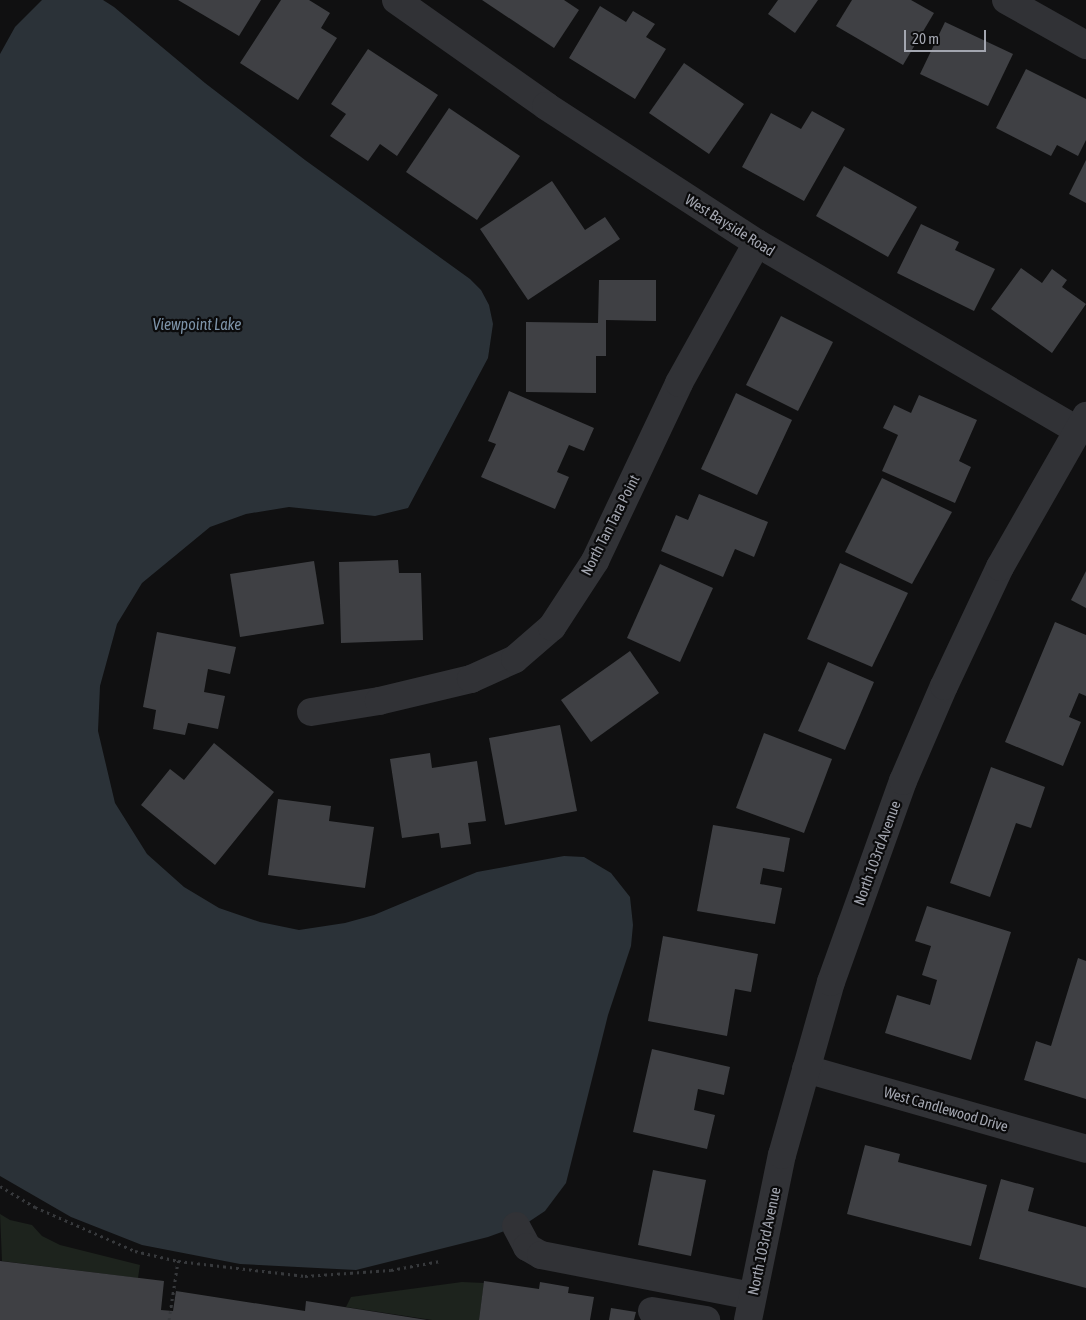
<!DOCTYPE html>
<html>
<head>
<meta charset="utf-8">
<style>
  body { margin:0 }
  #map { position:relative; width:1086px; height:1320px; overflow:hidden; background:#101011; font-family:"Asap Condensed",sans-serif }
  div>[style] { position:absolute }
  [style*='--x'] { left:calc(var(--x)*1px); top:calc(var(--y)*1px); width:calc(var(--w)*1px); rotate:calc(var(--a)*1deg) }
  .green>* { inset:0; background:#1d231d }
  .water>* { inset:0; background:#2b3238 }
  .building>* { inset:0; background:#3f4044 }
  .path>* { height:3px; margin-top:-1.5px; transform-origin:0; background:repeating-linear-gradient(90deg,#37393c 0 2.5px,transparent 0 6.5px) }
  .minor>* { height:28px; margin:-14px; padding:0 14px; transform-origin:14px; border-radius:14px; background:#313236 }
  span { translate:-50% -50%; white-space:nowrap; text-align:center; line-height:1.15; -webkit-text-stroke:4.5px #0b0b0c; paint-order:stroke }
  .street-label { font-size:15px; color:#a3a6b0 }
  .water-label { font-size:16px; color:#7d93a8; font-style:italic }
  .scale { position:absolute; left:904px; top:30px; width:82px; height:22px; box-sizing:border-box; border:2px solid #a3a6b0; border-top:0; padding-left:6px; font-size:15px; line-height:18px; white-space:nowrap; color:#a3a6b0; -webkit-text-stroke:4px #0b0b0c; paint-order:stroke }
</style>
</head>
<body>
<div id="map">
  <div class="green">
    <i style="clip-path:polygon(0 1214px,10px 1220px,32px 1225px,42px 1236px,60px 1245px,140px 1265px,138px 1278px,2px 1261px)"></i>
    <i style="clip-path:polygon(462px 1282px,484px 1283px,479px 1320px,432px 1320px,346px 1307px,351px 1297px)"></i>
  </div>
  <div class="water">
    <i style="clip-path:polygon(42px 0,103px 0,114px 7px,205px 83px,305px 160px,470px 279px,481px 290px,489px 305px,493px 324px,488px 358px,408px 508px,375px 516px,289px 507px,246px 514px,210px 527px,142px 583px,117px 624px,100px 686px,98px 731px,115px 803px,147px 854px,184px 887px,219px 908px,260px 922px,299px 930px,345px 923px,374px 915px,477px 872px,564px 856px,584px 857px,611px 873px,630px 897px,633px 925px,631px 946px,608px 1015px,566px 1183px,545px 1211px,527px 1223px,488px 1237px,356px 1270px,240px 1264px,142px 1245px,71px 1217px,0 1176px,0 54px,15px 27px)"></i>
  </div>
  <div class="building">
    <i style="clip-path:polygon(178px 0,261px 0,239px 36px)"></i>
    <i style="clip-path:polygon(281px 0,309px 0,330px 13px,321px 28px,337px 38px,298px 100px,240px 63px)"></i>
    <i style="clip-path:polygon(482px 0,564px 0,579px 10px,554px 48px)"></i>
    <i style="clip-path:polygon(778px 0,818px 0,795px 33px,768px 14px)"></i>
    <i style="clip-path:polygon(852px 0,911px 0,934px 13px,903px 65px,836px 26px)"></i>
    <i style="clip-path:polygon(600px 6px,626px 22px,633px 11px,655px 24px,646px 37px,666px 49px,635px 99px,569px 58px)"></i>
    <i style="clip-path:polygon(945px 22px,1013px 54px,988px 106px,920px 74px)"></i>
    <i style="clip-path:polygon(368px 49px,438px 95px,397px 156px,380px 144px,368px 161px,330px 136px,346px 114px,331px 104px)"></i>
    <i style="clip-path:polygon(684px 63px,744px 104px,709px 154px,649px 113px)"></i>
    <i style="clip-path:polygon(1026px 69px,1086px 99px,1086px 140px,1078px 156px,1057px 145px,1051px 156px,996px 128px)"></i>
    <i style="clip-path:polygon(449px 108px,520px 156px,477px 220px,406px 172px)"></i>
    <i style="clip-path:polygon(812px 111px,845px 129px,804px 201px,742px 167px,771px 113px,801px 129px)"></i>
    <i style="clip-path:polygon(1086px 160px,1086px 203px,1069px 194px)"></i>
    <i style="clip-path:polygon(844px 166px,917px 207px,888px 257px,816px 216px)"></i>
    <i style="clip-path:polygon(552px 181px,585px 230px,605px 217px,620px 239px,528px 300px,480px 229px)"></i>
    <i style="clip-path:polygon(921px 224px,959px 242px,955px 250px,995px 269px,974px 311px,897px 273px)"></i>
    <i style="clip-path:polygon(1021px 268px,1042px 283px,1052px 269px,1067px 280px,1062px 287px,1086px 304px,1052px 353px,991px 309px)"></i>
    <i style="clip-path:polygon(599px 280px,656px 280px,656px 321px,606px 320px,606px 356px,596px 356px,596px 393px,526px 392px,526px 322px,598px 323px)"></i>
    <i style="clip-path:polygon(781px 316px,833px 342px,798px 411px,746px 385px)"></i>
    <i style="clip-path:polygon(509px 391px,594px 428px,584px 451px,569px 445px,557px 472px,569px 477px,555px 509px,481px 477px,496px 444px,488px 441px)"></i>
    <i style="clip-path:polygon(736px 393px,792px 420px,757px 495px,701px 469px)"></i>
    <i style="clip-path:polygon(919px 395px,977px 420px,959px 461px,971px 467px,955px 503px,882px 471px,898px 435px,883px 428px,894px 405px,911px 413px)"></i>
    <i style="clip-path:polygon(882px 478px,952px 512px,912px 584px,845px 552px)"></i>
    <i style="clip-path:polygon(699px 494px,768px 522px,754px 557px,735px 549px,723px 577px,661px 551px,676px 515px,688px 520px)"></i>
    <i style="clip-path:polygon(398px 560px,399px 573px,421px 573px,423px 640px,341px 643px,339px 562px)"></i>
    <i style="clip-path:polygon(314px 561px,324px 624px,240px 637px,230px 574px)"></i>
    <i style="clip-path:polygon(840px 563px,908px 593px,872px 667px,807px 639px)"></i>
    <i style="clip-path:polygon(660px 564px,713px 588px,680px 662px,627px 638px)"></i>
    <i style="clip-path:polygon(1086px 571px,1086px 608px,1071px 600px)"></i>
    <i style="clip-path:polygon(1055px 622px,1086px 635px,1086px 696px,1079px 693px,1069px 717px,1081px 722px,1063px 766px,1005px 742px)"></i>
    <i style="clip-path:polygon(157px 632px,236px 647px,230px 674px,208px 669px,204px 692px,225px 696px,218px 729px,188px 723px,185px 735px,153px 729px,156px 710px,143px 707px)"></i>
    <i style="clip-path:polygon(630px 651px,659px 693px,591px 742px,561px 700px)"></i>
    <i style="clip-path:polygon(828px 662px,874px 682px,845px 750px,798px 731px)"></i>
    <i style="clip-path:polygon(560px 725px,577px 811px,505px 825px,489px 738px)"></i>
    <i style="clip-path:polygon(764px 733px,832px 759px,804px 833px,736px 808px)"></i>
    <i style="clip-path:polygon(214px 743px,274px 792px,215px 865px,141px 805px,170px 769px,184px 780px)"></i>
    <i style="clip-path:polygon(430px 753px,432px 768px,477px 761px,486px 821px,468px 823px,471px 844px,441px 848px,439px 833px,402px 838px,390px 759px)"></i>
    <i style="clip-path:polygon(991px 767px,1045px 787px,1031px 828px,1016px 823px,990px 897px,950px 883px)"></i>
    <i style="clip-path:polygon(278px 799px,331px 806px,329px 821px,374px 827px,365px 888px,268px 875px)"></i>
    <i style="clip-path:polygon(713px 825px,790px 838px,784px 872px,763px 868px,760px 884px,782px 888px,775px 924px,697px 911px)"></i>
    <i style="clip-path:polygon(927px 906px,1011px 932px,971px 1060px,885px 1033px,897px 995px,930px 1005px,937px 980px,922px 975px,931px 946px,915px 941px)"></i>
    <i style="clip-path:polygon(663px 936px,758px 954px,751px 992px,735px 989px,727px 1036px,648px 1021px)"></i>
    <i style="clip-path:polygon(1078px 958px,1086px 961px,1086px 1099px,1024px 1080px,1036px 1041px,1051px 1046px)"></i>
    <i style="clip-path:polygon(652px 1049px,730px 1067px,724px 1095px,698px 1089px,694px 1110px,715px 1115px,707px 1149px,633px 1132px)"></i>
    <i style="clip-path:polygon(865px 1145px,900px 1154px,898px 1162px,987px 1185px,971px 1246px,847px 1214px)"></i>
    <i style="clip-path:polygon(653px 1170px,706px 1180px,691px 1256px,638px 1245px)"></i>
    <i style="clip-path:polygon(1001px 1179px,1034px 1188px,1028px 1211px,1086px 1227px,1086px 1288px,979px 1259px)"></i>
    <i style="clip-path:polygon(0 1261px,164px 1281px,161px 1310px,173px 1311px,176px 1291px,305px 1311px,306px 1301px,427px 1320px,0 1320px)"></i>
    <i style="clip-path:polygon(484px 1281px,539px 1289px,540px 1282px,569px 1287px,568px 1293px,594px 1297px,590px 1320px,479px 1320px)"></i>
    <i style="clip-path:polygon(611px 1308px,636px 1312px,634px 1320px,609px 1320px)"></i>
  </div>
  <div class="path">
    <i style="--x:0;--y:1186;--w:41;--a:31"></i>
    <i style="--x:35;--y:1207;--w:109;--a:23.7"></i>
    <i style="--x:135;--y:1251;--w:44;--a:13.1"></i>
    <i style="--x:178;--y:1261;--w:128;--a:6.7"></i>
    <i style="--x:305;--y:1276;--w:86;--a:-4"></i>
    <i style="--x:391;--y:1270;--w:50;--a:-10.4"></i>
    <i style="--x:169;--y:1320;--w:60;--a:-81.3"></i>
  </div>
  <div class="minor">
    <i style="--x:396;--y:0;--w:184;--a:35.2"></i>
    <i style="--x:546;--y:106;--w:252;--a:33"></i>
    <i style="--x:757;--y:243;--w:371;--a:30.3"></i>
    <i style="--x:1006;--y:0;--w:92;--a:29.4"></i>
    <i style="--x:311;--y:712;--w:69;--a:-9.2"></i>
    <i style="--x:379;--y:701;--w:95;--a:-13.4"></i>
    <i style="--x:471;--y:679;--w:48;--a:-24.4"></i>
    <i style="--x:515;--y:659;--w:49;--a:-40.9"></i>
    <i style="--x:552;--y:627;--w:79;--a:-56.9"></i>
    <i style="--x:595;--y:561;--w:197;--a:-64.7"></i>
    <i style="--x:679;--y:383;--w:160;--a:-60.9"></i>
    <i style="--x:806;--y:1069;--w:291;--a:15.9"></i>
    <i style="--x:516;--y:1226;--w:24;--a:62"></i>
    <i style="--x:527;--y:1247;--w:16;--a:30"></i>
    <i style="--x:541;--y:1255;--w:215;--a:11"></i>
    <i style="--x:652;--y:1311;--w:55;--a:9.5"></i>
    <i style="--x:748;--y:1320;--w:168;--a:-78.4"></i>
    <i style="--x:782;--y:1155;--w:180;--a:-74.2"></i>
    <i style="--x:831;--y:982;--w:214;--a:-70.3"></i>
    <i style="--x:903;--y:781;--w:103;--a:-66.7"></i>
    <i style="--x:944;--y:686;--w:132;--a:-64.8"></i>
    <i style="--x:1000;--y:567;--w:174;--a:-60.3"></i>
  </div>
  <div class="street-label">
    <span style="left:730px;top:225px;rotate:32deg">West Bayside Road</span>
    <span style="left:610px;top:525px;rotate:-63deg">North Tan Tara Point</span>
    <span style="left:877px;top:853px;rotate:-70deg">North 103rd Avenue</span>
    <span style="left:946px;top:1109px;rotate:16deg">West Candlewood Drive</span>
    <span style="left:764px;top:1241px;rotate:-78deg">North 103rd Avenue</span>
  </div>
  <div class="water-label">
    <span style="left:197px;top:324px">Viewpoint Lake</span>
  </div>
  <div class="scale">20 m</div>
</div>
</body>
</html>
